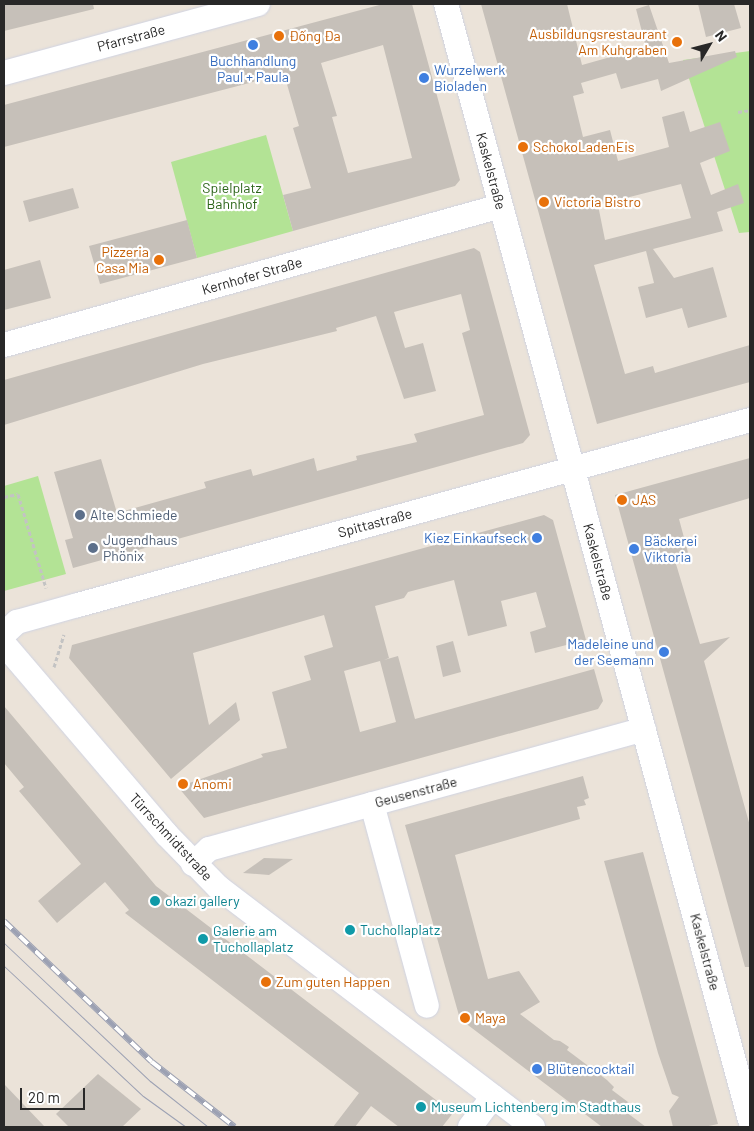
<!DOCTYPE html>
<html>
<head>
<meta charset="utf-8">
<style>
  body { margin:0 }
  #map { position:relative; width:754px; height:1131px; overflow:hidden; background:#ebe3d9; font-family:Barlow,sans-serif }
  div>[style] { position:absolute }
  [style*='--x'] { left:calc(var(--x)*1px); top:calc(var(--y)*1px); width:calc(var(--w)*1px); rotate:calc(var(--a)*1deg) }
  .green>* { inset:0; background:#b3e395 }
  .building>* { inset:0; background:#c6c0b9 }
  .path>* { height:3px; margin-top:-1.5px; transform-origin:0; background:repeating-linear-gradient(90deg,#c3c3c3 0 4px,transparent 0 6.5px) }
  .roads { filter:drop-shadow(0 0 1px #cfd3e2) drop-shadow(0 0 1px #cfd3e2) }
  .minor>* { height:24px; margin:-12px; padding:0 12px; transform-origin:12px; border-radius:12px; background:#fff }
  .tram>* { height:1px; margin:-0.5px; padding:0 0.5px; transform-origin:0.5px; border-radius:0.5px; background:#9ca1b3 }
  .rail>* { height:5.5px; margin-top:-2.75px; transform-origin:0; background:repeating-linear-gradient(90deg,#fff 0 11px,#9ca1b3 0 22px); box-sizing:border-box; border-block:1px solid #9ca1b3 }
  .dots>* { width:14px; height:14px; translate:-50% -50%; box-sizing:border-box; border:2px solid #fff; border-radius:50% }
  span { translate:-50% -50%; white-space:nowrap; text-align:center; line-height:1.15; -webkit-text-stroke:4.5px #fff; paint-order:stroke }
  .food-label { font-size:14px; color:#c56008 }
  .right { translate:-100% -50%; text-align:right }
  .left { translate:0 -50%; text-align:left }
  .street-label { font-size:14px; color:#282828 }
  .shop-label { font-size:14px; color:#366cbe }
  .park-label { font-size:14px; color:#2c6519 }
  .service-label { font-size:14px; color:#4e5e75 }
  .culture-label { font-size:14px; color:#0d838f }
  .frame { position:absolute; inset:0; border:5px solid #282828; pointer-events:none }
  .north { position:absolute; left:684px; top:20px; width:50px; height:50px; -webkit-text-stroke:4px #fff; paint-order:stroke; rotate:53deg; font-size:14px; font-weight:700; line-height:20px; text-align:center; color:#282828 }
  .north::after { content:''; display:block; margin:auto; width:18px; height:22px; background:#282828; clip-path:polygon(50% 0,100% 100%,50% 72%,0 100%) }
  .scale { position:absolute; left:20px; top:1088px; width:65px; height:22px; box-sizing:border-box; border:2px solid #282828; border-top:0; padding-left:6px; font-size:15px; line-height:18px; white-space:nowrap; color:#282828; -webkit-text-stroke:4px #fff; paint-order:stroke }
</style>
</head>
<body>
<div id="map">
  <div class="green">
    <i style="clip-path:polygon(750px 51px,750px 232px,739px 233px,683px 60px)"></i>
    <i style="clip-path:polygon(266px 135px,293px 231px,197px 258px,171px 162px)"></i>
    <i style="clip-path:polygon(38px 476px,66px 574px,4px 591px,4px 486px)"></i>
  </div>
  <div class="building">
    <i style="clip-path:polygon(4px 4px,93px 4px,94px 9px,4px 31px)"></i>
    <i style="clip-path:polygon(evenodd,383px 4px,412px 4px,460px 180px,455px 186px,293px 231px,283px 195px,311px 188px,293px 128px,299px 126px,284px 74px,4px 147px,4px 105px,383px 4px,383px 45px,412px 158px,348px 173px,332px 117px,337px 116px,321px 63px,383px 45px)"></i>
    <i style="clip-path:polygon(evenodd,481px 4px,567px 4px,582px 65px,646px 47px,636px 9px,649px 5px,669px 63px,735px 51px,737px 57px,661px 91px,658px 79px,621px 89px,616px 73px,581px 83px,584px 93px,573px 96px,583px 137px,610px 130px,618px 161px,669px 147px,662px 117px,684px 111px,690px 132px,720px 122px,730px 151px,700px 163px,711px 195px,738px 184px,744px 203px,717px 212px,723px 231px,653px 249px,674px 278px,713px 267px,727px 317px,688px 328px,682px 308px,646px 318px,638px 287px,654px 283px,646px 251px,594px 265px,625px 374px,653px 366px,655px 373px,750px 345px,750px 382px,597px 424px,481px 4px,681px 184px,691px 218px,605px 240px,598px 205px,681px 184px)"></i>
    <i style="clip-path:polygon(698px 4px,734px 4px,741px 28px,706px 37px)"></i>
    <i style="clip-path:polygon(73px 188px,79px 208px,29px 222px,23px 201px)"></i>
    <i style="clip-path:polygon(187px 220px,197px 258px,100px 284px,89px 246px)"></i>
    <i style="clip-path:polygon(474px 248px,480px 252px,530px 435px,523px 443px,73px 568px,65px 540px,73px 538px,54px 472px,101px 459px,117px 513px,206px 488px,204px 482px,251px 469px,253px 476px,314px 458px,317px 471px,357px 460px,356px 456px,417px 442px,414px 434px,484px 415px,462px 333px,470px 330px,461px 294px,394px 312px,405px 348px,423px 343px,436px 391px,404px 399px,376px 316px,336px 328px,337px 331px,203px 364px,4px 425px,4px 380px)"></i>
    <i style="clip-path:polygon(40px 260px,51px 298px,4px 310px,4px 270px)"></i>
    <i style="clip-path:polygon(750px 458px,750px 498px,679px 519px,690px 560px,676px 564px,700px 644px,730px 637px,704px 661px,750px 826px,750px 967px,745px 967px,615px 495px)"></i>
    <i style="clip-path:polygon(evenodd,544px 515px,553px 520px,586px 640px,535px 653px,530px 632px,546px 627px,536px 592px,501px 601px,507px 626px,468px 636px,454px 580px,408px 592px,404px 598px,375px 606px,389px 658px,384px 660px,398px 656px,415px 719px,594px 669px,603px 701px,598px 709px,204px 818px,178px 787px,263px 757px,261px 754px,287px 748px,272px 692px,311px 680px,304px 656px,333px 647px,324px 615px,193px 653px,209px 725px,236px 702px,240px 720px,171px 779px,69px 658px,72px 645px,544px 515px,380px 661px,396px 722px,360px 732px,344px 671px,380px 661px)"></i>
    <i style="clip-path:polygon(453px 641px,461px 672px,443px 677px,436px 646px)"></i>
    <i style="clip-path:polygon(4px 706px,156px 886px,453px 1113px,442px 1127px,399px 1127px,371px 1106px,355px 1127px,333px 1127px,359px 1093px,125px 913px,129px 910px,105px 882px,57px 923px,38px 901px,81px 864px,19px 791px,24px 787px,4px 763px)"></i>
    <i style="clip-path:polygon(583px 776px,589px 798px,584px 800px,586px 805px,577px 807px,580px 819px,455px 855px,488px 979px,519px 971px,540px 1002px,520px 1014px,554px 1040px,560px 1041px,569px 1047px,567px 1050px,607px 1080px,614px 1087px,612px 1090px,632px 1105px,626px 1112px,646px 1127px,602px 1127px,460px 1019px,405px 825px)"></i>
    <i style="clip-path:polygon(643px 852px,718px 1124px,704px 1127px,673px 1127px,669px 1111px,679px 1097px,672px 1094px,658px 1053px,604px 861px)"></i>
    <i style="clip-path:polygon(264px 858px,293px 859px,269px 875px,243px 873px)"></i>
    <i style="clip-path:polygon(98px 1074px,141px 1109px,122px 1127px,69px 1127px,56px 1114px)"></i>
    <i style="clip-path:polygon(4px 1084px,45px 1127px,4px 1127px)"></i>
  </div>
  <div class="path">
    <i style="--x:738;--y:112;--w:12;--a:-9"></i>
    <i style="--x:4;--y:497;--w:14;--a:-12"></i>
    <i style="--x:18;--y:494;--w:98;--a:73.4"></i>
    <i style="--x:54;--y:667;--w:34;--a:-73"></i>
  </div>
  <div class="roads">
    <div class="minor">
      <i style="--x:446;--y:4;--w:1157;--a:74.76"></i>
      <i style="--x:4;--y:73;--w:263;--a:-15.2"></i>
      <i style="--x:4;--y:345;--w:516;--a:-15.63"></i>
      <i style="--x:4;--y:634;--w:18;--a:-43"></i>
      <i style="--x:17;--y:622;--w:63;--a:-15.6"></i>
      <i style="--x:78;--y:605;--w:697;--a:-15.39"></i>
      <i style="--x:4;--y:644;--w:251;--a:49.5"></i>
      <i style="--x:167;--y:835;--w:73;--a:45.6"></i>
      <i style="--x:218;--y:887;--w:396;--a:37.3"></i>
      <i style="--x:372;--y:804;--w:209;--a:74.8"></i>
      <i style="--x:193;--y:864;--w:22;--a:-43"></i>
      <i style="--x:209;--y:849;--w:451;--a:-15.4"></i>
      <i style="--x:470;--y:1127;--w:38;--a:-53"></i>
    </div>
  </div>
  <div class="tram">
    <i style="--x:4;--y:943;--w:201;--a:43.4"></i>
    <i style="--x:150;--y:1081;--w:74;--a:38.4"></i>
    <i style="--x:4;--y:966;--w:190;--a:43.1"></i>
    <i style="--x:143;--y:1096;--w:53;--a:35.8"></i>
  </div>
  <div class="rail">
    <i style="--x:4;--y:921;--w:204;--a:43.6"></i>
    <i style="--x:152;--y:1062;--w:105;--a:38.1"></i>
  </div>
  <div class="dots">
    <i style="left:279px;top:36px;background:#e8710a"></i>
    <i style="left:677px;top:42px;background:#e8710a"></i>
    <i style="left:253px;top:45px;background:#3f7fe0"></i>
    <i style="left:424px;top:78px;background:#3f7fe0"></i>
    <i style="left:523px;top:147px;background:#e8710a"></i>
    <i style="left:544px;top:202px;background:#e8710a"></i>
    <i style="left:159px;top:260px;background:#e8710a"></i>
    <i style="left:622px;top:500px;background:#e8710a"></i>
    <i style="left:80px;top:515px;background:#5c6f8a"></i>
    <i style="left:537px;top:538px;background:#3f7fe0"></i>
    <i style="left:93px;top:548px;background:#5c6f8a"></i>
    <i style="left:634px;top:549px;background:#3f7fe0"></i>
    <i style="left:664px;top:652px;background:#3f7fe0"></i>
    <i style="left:183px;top:784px;background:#e8710a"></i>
    <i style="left:155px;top:901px;background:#0f9aa8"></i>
    <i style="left:350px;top:930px;background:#0f9aa8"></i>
    <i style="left:203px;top:939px;background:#0f9aa8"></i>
    <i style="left:266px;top:982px;background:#e8710a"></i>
    <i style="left:465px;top:1018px;background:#e8710a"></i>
    <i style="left:537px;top:1069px;background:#3f7fe0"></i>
    <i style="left:421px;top:1107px;background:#0f9aa8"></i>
  </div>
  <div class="food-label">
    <span class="right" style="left:667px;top:42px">Ausbildungsrestaurant<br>Am Kuhgraben</span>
    <span class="left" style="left:289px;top:36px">Đống Đa</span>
    <span class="left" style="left:533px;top:147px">SchokoLadenEis</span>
    <span class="left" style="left:554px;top:202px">Victoria Bistro</span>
    <span class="right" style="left:149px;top:260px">Pizzeria<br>Casa Mia</span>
    <span class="left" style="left:632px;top:500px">JAS</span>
    <span class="left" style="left:193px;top:784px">Anomi</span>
    <span class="left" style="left:276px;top:982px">Zum guten Happen</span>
    <span class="left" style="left:475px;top:1018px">Maya</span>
  </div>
  <div class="street-label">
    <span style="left:131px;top:38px;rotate:-15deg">Pfarrstraße</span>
    <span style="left:491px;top:171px;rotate:75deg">Kaskelstraße</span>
    <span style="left:252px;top:276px;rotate:-16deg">Kernhofer Straße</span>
    <span style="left:375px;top:523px;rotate:-15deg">Spittastraße</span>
    <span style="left:598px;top:562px;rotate:75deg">Kaskelstraße</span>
    <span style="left:416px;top:792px;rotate:-15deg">Geusenstraße</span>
    <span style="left:171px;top:837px;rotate:47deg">Türrschmidtstraße</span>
    <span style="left:705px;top:952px;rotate:75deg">Kaskelstraße</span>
  </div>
  <div class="shop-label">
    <span style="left:253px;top:69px">Buchhandlung<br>Paul + Paula</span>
    <span class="left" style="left:434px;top:78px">Wurzelwerk<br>Bioladen</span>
    <span class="right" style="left:527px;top:538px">Kiez Einkaufseck</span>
    <span class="left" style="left:644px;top:549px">Bäckerei<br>Viktoria</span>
    <span class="right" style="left:654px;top:652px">Madeleine und<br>der Seemann</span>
    <span class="left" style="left:547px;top:1069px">Blütencocktail</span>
  </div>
  <div class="park-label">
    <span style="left:232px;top:196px">Spielplatz<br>Bahnhof</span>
  </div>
  <div class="service-label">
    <span class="left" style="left:90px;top:515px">Alte Schmiede</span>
    <span class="left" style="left:103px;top:548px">Jugendhaus<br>Phönix</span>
  </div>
  <div class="culture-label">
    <span class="left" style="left:165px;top:901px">okazi gallery</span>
    <span class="left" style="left:360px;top:930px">Tuchollaplatz</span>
    <span class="left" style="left:213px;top:939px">Galerie am<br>Tuchollaplatz</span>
    <span class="left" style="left:431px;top:1107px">Museum Lichtenberg im Stadthaus</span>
  </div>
  <div class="frame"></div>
  <div class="north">N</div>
  <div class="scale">20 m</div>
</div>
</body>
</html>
